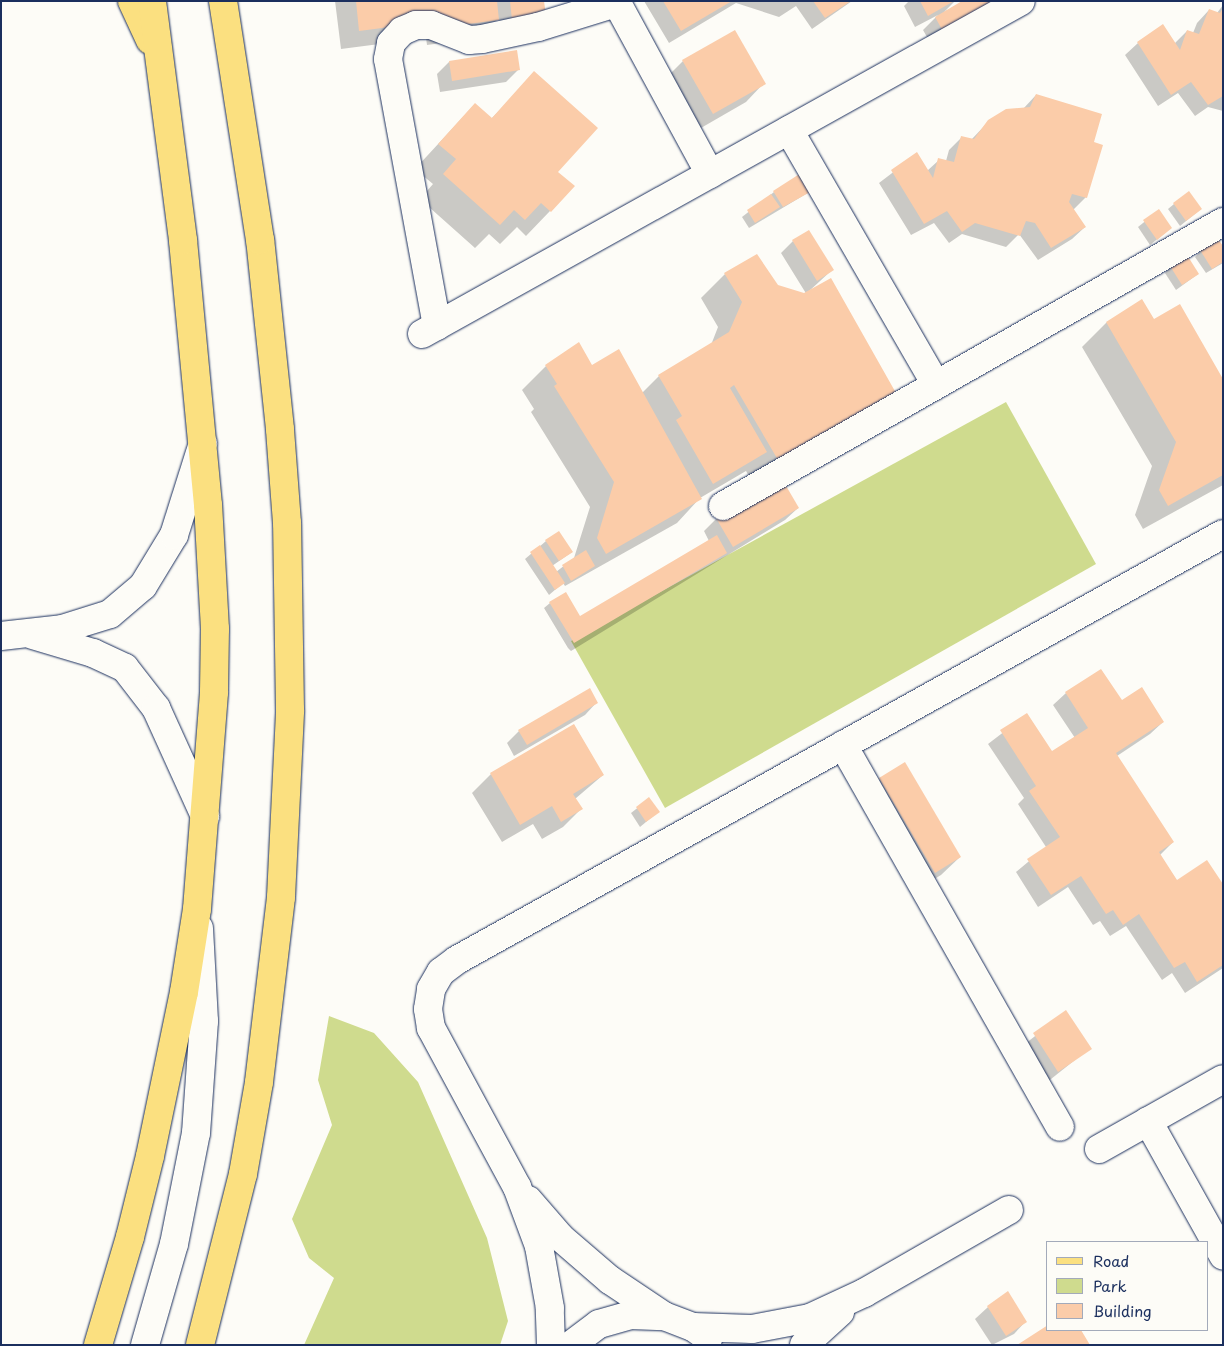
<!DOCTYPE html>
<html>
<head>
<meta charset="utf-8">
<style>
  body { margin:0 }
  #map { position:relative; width:1224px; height:1346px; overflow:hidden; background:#fdfcf7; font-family:"Playpen Sans",sans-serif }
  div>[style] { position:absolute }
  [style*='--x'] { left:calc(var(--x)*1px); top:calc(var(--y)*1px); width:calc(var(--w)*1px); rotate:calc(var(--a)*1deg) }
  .green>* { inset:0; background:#cfdb8e }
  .shadow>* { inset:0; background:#0003 }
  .building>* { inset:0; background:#fbcca9 }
  .roads { filter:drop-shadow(0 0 1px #1b2f5e) drop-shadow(0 0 1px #1b2f5e) }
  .minor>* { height:28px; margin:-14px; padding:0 14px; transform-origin:14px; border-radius:14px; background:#fdfcf7 }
  .major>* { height:28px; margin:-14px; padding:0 14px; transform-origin:14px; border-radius:14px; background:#fbe080 }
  span { translate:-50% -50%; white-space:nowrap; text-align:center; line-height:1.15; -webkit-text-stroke:4.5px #fdfcf7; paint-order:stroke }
  .frame { position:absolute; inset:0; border:2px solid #1b2f5e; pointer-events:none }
  .legend { position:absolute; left:1046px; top:1241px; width:162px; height:90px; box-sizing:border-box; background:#fdfcf7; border:1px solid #a3aaba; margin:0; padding:6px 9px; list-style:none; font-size:15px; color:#1b2f5e }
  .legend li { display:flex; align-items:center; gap:10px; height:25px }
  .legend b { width:25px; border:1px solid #a3aaba }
</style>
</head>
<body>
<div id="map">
  <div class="green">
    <i style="clip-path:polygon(1006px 402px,1096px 564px,665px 808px,571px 641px)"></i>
    <i style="clip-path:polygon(329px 1016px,374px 1033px,418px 1082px,487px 1238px,508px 1321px,500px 1345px,304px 1345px,334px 1278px,309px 1258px,292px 1219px,332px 1125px,318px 1080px)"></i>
  </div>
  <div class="shadow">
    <i style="clip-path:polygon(335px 1px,543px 1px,500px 32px,499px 18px,479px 38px,427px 45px,426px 38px,341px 49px)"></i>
    <i style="clip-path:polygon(644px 1px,852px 1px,812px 29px,796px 6px,779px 17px,736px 3px,669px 43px)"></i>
    <i style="clip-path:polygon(909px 1px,955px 1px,944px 12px,964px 1px,931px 44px,923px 30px,938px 15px,915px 27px,904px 6px)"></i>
    <i style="clip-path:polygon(1223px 5px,1223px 111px,1208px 107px,1195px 116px,1178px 93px,1158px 106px,1125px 55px,1138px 43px,1174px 44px,1187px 31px,1193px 33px,1197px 23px,1209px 10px,1217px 13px)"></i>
    <i style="clip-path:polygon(735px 32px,764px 83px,746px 102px,694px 132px,664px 80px,683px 61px)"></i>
    <i style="clip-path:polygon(449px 62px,518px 70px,506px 82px,440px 92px,437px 74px)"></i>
    <i style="clip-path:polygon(535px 73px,556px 172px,550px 211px,526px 236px,517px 227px,500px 244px,489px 234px,475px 248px,420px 199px,433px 184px,415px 169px,475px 104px,491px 119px)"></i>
    <i style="clip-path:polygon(1036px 95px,1092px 142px,1086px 197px,1073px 210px,1085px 227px,1072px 239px,1038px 260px,1019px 234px,1006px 247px,962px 234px,949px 243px,934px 223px,911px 235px,879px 183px,917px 154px,927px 171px,939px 160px,946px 161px,949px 150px,961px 138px,971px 140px,989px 121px,1023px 109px)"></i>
    <i style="clip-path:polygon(811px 191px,749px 228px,742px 217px,774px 192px)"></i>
    <i style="clip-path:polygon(1174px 204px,1201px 209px,1180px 226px,1168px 209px)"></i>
    <i style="clip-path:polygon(1158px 211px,1171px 228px,1150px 245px,1138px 227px)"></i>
    <i style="clip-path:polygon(793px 241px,832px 270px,807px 293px,895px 393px,756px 488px,746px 471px,700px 498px,677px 523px,565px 586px,563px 583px,549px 595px,525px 559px,546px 541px,572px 552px,552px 566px,556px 572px,574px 558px,590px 507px,531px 412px,534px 409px,522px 390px,546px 366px,591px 366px,642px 393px,659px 376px,711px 345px,718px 327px,701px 298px,725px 274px,807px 295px,781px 253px)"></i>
    <i style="clip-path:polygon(1223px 249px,1223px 263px,1206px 273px,1195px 257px,1201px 251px)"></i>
    <i style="clip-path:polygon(1170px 267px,1198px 274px,1176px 290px,1165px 273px)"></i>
    <i style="clip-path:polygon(1142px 301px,1154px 320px,1223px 382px,1223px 485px,1143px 529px,1135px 515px,1152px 466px,1082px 347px,1106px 323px)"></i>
    <i style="clip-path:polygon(782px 481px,798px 508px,785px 520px,571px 651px,568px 648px,544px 608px,550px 603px,579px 618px,709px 541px,704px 531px,716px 519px)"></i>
    <i style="clip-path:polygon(1101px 670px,1122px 702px,1163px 722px,1150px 734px,1117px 756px,1173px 842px,1160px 855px,1177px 881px,1223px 886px,1223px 968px,1185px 993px,1172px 973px,1162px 980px,1126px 926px,1110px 936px,1100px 921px,1093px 925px,1068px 887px,1038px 907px,1016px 872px,1046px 847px,1018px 804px,1024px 798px,988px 744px,1027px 714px,1052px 753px,1075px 738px,1053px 705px,1066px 693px)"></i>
    <i style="clip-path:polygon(597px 702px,585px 715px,514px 756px,507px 743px,519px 731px)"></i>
    <i style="clip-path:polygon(574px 725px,603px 775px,575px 799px,581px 809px,563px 827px,542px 839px,533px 824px,502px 842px,472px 793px,491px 774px)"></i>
    <i style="clip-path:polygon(880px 779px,960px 857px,941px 875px,916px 890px,862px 797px)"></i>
    <i style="clip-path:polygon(649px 799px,658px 812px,640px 827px,631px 813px)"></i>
    <i style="clip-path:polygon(1066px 1012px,1090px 1048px,1046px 1083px,1021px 1047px)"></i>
    <i style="clip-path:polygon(988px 1307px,1026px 1321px,1014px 1334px,992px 1345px,975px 1319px)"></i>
  </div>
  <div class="building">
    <i style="clip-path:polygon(356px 1px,497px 1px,499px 20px,445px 27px,444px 20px,359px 31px)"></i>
    <i style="clip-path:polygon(510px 1px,544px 1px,546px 16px,512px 20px)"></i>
    <i style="clip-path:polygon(663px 1px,732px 1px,681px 31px)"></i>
    <i style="clip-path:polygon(813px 1px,851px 1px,825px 18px)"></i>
    <i style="clip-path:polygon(920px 1px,954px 1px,928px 16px)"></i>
    <i style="clip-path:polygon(962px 1px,999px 1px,944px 33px,935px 17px)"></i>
    <i style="clip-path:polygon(1223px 8px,1223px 96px,1208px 105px,1191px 82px,1171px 95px,1137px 42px,1163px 24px,1180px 50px,1187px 30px,1199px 34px,1209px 9px,1220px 13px)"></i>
    <i style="clip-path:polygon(735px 30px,766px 84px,713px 114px,682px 60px)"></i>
    <i style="clip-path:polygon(517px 50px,520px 70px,452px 81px,449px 61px)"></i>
    <i style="clip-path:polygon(534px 71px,598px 128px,558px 172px,575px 186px,551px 212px,541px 203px,525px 220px,514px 210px,500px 225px,443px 174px,456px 159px,438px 144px,475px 103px,492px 118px)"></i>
    <i style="clip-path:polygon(1036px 94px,1102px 114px,1094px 142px,1103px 145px,1087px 198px,1072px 194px,1069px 202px,1086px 227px,1051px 248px,1035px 223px,1026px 221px,1020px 236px,975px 223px,962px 232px,947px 211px,924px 224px,891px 170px,917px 152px,933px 178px,938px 158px,954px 162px,961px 136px,974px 139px,988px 120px,1006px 109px,1030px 107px)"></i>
    <i style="clip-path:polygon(801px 173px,812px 191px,783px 207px,773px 191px)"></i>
    <i style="clip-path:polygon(1189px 191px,1202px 209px,1186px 221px,1173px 203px)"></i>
    <i style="clip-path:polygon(771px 194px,780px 207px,755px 223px,747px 210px)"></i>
    <i style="clip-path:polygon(1159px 209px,1172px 228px,1157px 240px,1143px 220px)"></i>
    <i style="clip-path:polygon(809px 230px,834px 270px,817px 281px,792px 240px)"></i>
    <i style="clip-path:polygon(1218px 239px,1223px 246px,1223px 262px,1212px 269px,1200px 250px)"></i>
    <i style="clip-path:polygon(757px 254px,778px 285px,804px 293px,831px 278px,896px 393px,781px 465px,734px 385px,730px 388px,767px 452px,713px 484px,676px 420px,682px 416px,658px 375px,729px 332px,742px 302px,724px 273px)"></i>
    <i style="clip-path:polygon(1187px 255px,1199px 274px,1182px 285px,1170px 266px)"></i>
    <i style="clip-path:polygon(1142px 299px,1154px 319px,1180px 304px,1223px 379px,1223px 475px,1168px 506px,1159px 490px,1176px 442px,1106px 322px)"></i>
    <i style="clip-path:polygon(579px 342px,592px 365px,619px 349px,702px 499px,606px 554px,597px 538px,614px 482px,554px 386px,557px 384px,545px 365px)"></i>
    <i style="clip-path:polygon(782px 479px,799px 508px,733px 547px,716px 518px)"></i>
    <i style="clip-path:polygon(559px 531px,573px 552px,559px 561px,545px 540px)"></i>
    <i style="clip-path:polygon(717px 535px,727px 553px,574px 643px,549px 602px,566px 592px,580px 616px)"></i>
    <i style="clip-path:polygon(540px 545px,565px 583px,555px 590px,530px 552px)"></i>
    <i style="clip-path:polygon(586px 550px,595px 566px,571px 581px,562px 565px)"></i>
    <i style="clip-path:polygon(1101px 669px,1122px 700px,1142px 687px,1164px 722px,1116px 753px,1174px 842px,1159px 852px,1177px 880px,1207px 860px,1223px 884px,1223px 965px,1197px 982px,1185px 962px,1174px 968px,1139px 914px,1123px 925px,1113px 910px,1106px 914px,1081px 876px,1051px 895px,1027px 859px,1060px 837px,1029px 791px,1036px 786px,1000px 730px,1027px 713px,1052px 751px,1088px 728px,1065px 692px)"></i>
    <i style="clip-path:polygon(590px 688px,598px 703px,527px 745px,518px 730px)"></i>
    <i style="clip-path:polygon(574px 724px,604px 775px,573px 794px,583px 809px,561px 822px,552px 806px,520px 825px,490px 773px)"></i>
    <i style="clip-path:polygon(905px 762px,961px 857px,935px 873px,879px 778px)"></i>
    <i style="clip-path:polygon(649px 797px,660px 812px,646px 822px,636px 807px)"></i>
    <i style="clip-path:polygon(1066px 1010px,1092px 1049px,1058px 1072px,1033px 1033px)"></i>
    <i style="clip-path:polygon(1008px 1291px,1027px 1322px,1006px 1336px,987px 1306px)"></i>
    <i style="clip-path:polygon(1048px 1325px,1048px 1330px,1081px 1330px,1090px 1345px,1017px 1345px)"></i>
  </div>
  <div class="roads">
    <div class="minor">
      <i style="--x:616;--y:1;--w:197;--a:61.5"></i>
      <i style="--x:789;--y:130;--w:294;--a:60"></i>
      <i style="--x:437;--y:326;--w:271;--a:-100.4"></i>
      <i style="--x:388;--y:59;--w:16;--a:-79"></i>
      <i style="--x:391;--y:43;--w:16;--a:-47"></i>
      <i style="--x:402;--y:31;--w:15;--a:-23"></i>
      <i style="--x:416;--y:25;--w:15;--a:0"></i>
      <i style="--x:431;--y:25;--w:41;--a:21.5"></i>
      <i style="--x:469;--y:40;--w:13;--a:-4"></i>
      <i style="--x:482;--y:39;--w:57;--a:-12.1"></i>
      <i style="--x:538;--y:27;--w:82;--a:-17.1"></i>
      <i style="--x:422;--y:334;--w:685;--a:-29.07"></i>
      <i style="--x:723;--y:506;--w:575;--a:-29.6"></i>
      <i style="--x:33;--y:635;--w:63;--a:16.7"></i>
      <i style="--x:93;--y:653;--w:35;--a:25"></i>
      <i style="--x:125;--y:668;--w:51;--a:52.2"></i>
      <i style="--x:156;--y:708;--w:119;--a:65.6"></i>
      <i style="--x:1;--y:636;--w:61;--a:-6.5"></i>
      <i style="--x:62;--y:629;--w:50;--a:-17.4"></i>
      <i style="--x:110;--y:614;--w:43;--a:-40.3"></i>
      <i style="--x:143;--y:586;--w:60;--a:-58.7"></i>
      <i style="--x:174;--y:535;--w:96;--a:-72.5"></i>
      <i style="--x:843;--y:745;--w:439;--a:60.4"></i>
      <i style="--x:1148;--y:1121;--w:154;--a:60.8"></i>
      <i style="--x:1099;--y:1149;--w:142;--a:-29.4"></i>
      <i style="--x:528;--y:1200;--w:49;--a:49.1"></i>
      <i style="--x:560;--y:1237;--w:66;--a:40.7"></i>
      <i style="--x:610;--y:1280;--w:65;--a:33.7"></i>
      <i style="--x:664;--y:1316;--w:31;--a:21"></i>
      <i style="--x:693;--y:1327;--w:19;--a:36"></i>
      <i style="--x:693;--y:1327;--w:59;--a:1.9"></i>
      <i style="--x:752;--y:1329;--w:59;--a:-10.7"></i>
      <i style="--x:810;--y:1318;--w:60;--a:-24.8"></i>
      <i style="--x:864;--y:1293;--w:167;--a:-29.8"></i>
      <i style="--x:145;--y:1345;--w:105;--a:-74"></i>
      <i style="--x:174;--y:1244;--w:113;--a:-78.8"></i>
      <i style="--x:196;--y:1133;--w:112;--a:-85.9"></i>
      <i style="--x:204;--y:1021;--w:93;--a:-93.1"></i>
      <i style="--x:551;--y:1345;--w:37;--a:-92"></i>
      <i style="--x:550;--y:1308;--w:63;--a:-100.1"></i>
      <i style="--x:539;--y:1246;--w:63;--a:-110.4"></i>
      <i style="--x:517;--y:1187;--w:181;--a:-118.4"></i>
      <i style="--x:431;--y:1028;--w:19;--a:-99"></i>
      <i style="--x:428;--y:1009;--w:20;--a:-81"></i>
      <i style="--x:431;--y:989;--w:20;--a:-60"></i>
      <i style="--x:441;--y:972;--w:20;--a:-37"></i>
      <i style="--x:457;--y:960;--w:876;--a:-29.08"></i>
      <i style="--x:571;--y:1345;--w:35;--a:-37"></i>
      <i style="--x:599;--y:1324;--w:32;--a:-16"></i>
      <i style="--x:630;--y:1315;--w:34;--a:2"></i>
      <i style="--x:804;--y:1345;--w:49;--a:-42.5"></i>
    </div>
    <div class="major">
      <i style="--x:132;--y:1;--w:43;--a:65.2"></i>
      <i style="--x:98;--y:1345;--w:113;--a:-73.5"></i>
      <i style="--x:130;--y:1237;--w:83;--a:-76.1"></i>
      <i style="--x:150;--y:1156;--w:167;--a:-78.3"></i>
      <i style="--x:184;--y:992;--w:84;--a:-81.1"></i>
      <i style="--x:197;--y:909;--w:218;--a:-85.5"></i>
      <i style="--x:214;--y:692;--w:63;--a:-89.1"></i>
      <i style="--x:215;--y:629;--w:124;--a:-93.2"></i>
      <i style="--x:208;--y:505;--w:266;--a:-95.4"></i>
      <i style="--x:183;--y:240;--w:241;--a:-97.4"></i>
      <i style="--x:200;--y:1345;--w:176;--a:-75.9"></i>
      <i style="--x:243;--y:1174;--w:93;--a:-80.1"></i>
      <i style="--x:259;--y:1082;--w:186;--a:-83.2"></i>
      <i style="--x:281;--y:897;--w:187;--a:-87.2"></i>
      <i style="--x:290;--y:710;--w:187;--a:-90.9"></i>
      <i style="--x:287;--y:523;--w:94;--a:-94.3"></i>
      <i style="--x:280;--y:429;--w:190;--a:-96"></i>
      <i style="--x:260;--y:240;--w:242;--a:-98.8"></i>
    </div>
  </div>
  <div class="frame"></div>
  <ul class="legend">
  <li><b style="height:6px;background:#fbe080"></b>Road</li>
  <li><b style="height:14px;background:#cfdb8e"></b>Park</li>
  <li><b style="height:14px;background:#fbcca9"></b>Building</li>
  </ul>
</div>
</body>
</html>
